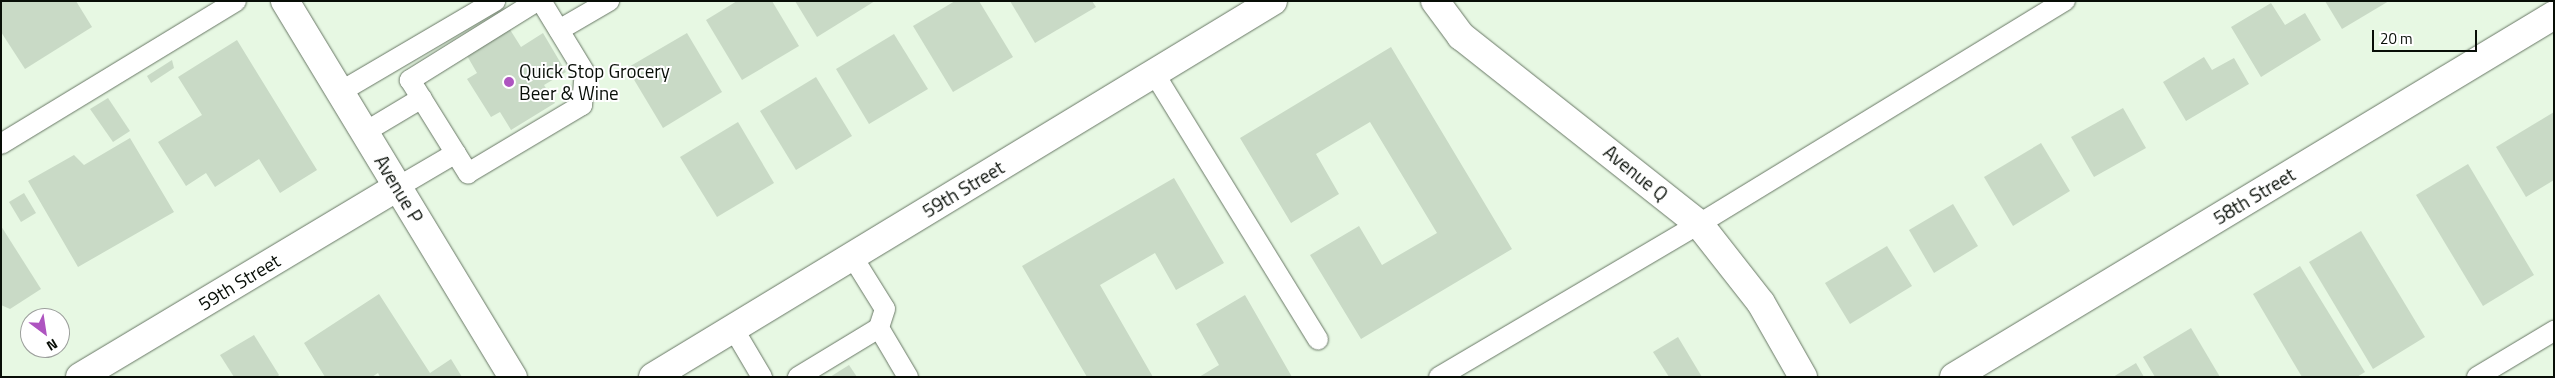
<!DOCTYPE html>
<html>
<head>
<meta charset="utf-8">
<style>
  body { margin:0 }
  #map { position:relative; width:2555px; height:378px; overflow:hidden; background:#e7f8e3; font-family:"Titillium Web",sans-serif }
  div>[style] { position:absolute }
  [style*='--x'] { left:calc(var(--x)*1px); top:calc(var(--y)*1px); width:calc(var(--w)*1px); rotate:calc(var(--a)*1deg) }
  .building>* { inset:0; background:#c9dac6 }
  .roads { filter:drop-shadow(0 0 1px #687765) drop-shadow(0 0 1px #687765) }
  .lane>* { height:20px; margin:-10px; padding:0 10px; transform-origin:10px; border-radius:10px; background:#fff }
  .street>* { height:28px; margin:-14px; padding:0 14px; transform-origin:14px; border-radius:14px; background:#fff }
  .secondary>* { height:28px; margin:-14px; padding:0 14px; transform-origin:14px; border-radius:14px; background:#fff }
  .dots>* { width:14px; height:14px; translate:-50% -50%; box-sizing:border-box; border:2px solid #fff; border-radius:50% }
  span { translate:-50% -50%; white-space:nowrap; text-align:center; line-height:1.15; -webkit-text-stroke:4px #fff; paint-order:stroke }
  .poi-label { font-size:19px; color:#080e07 }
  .left { translate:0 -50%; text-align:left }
  .street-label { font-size:19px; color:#080e07 }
  .frame { position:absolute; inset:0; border:2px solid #080e07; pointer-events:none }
  .north { position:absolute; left:20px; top:308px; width:50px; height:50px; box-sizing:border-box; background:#fff; border:1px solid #9c9f9c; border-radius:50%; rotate:149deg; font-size:14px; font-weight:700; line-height:20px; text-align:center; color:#080e07 }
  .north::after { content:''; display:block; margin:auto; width:18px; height:22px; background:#ae54c0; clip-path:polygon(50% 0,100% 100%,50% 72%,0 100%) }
  .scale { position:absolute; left:2372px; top:30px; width:105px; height:22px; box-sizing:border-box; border:2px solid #080e07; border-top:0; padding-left:6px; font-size:15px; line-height:18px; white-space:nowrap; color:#080e07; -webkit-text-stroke:4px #fff; paint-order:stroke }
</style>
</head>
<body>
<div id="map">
  <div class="building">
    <i style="clip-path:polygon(1px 1px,76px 1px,92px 27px,25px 69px,1px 32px)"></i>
    <i style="clip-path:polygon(737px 1px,772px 1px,799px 46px,742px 80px,706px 20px)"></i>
    <i style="clip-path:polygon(795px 1px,875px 1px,817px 37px)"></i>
    <i style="clip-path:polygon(955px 1px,979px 1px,1013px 57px,953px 92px,913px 26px)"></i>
    <i style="clip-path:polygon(1010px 1px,1092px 1px,1096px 7px,1035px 43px)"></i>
    <i style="clip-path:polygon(2325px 1px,2389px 1px,2342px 29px)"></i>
    <i style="clip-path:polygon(2271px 3px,2285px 25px,2305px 13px,2321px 40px,2261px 77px,2231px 27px)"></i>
    <i style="clip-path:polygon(509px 28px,521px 47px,543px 33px,566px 72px,544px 85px,555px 103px,511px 130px,500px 112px,491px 117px,467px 79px,477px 73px,466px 54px)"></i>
    <i style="clip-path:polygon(687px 33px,722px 92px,663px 128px,627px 68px)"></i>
    <i style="clip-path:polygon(894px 34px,928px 89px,869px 124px,836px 69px)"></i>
    <i style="clip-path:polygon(237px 40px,317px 170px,280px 193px,259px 159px,215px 187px,206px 173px,186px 186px,158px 142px,202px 115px,178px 77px)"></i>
    <i style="clip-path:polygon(1391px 47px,1512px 249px,1361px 339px,1310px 255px,1359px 226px,1382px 265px,1437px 233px,1370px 122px,1316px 154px,1339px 194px,1291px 223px,1240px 138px)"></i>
    <i style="clip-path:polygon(2204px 57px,2212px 70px,2234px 58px,2249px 84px,2186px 121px,2163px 82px)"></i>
    <i style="clip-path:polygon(172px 60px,174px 68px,151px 83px,147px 76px)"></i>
    <i style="clip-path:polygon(816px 77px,852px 136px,796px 170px,760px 111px)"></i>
    <i style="clip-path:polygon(108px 98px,130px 131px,113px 142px,90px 109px)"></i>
    <i style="clip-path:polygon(2123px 108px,2146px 148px,2094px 177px,2071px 137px)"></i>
    <i style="clip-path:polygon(2554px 112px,2554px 180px,2526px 197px,2496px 147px)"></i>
    <i style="clip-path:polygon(738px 122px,774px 183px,717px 217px,680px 157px)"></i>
    <i style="clip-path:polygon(130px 138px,174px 212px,78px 267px,28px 181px,74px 155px,84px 165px)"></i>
    <i style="clip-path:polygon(2041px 143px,2070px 191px,2013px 226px,1984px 177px)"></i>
    <i style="clip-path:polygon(2468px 164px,2534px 275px,2483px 306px,2416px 195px)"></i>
    <i style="clip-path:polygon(1174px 178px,1224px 263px,1176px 290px,1155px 253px,1100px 285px,1153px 377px,1087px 377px,1022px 266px)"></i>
    <i style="clip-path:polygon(24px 193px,36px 213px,21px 222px,9px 202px)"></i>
    <i style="clip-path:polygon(1953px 204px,1978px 246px,1934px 273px,1909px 230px)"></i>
    <i style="clip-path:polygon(1px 226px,41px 289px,10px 309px,1px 305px)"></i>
    <i style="clip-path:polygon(2361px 231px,2425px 337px,2373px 369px,2309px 262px)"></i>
    <i style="clip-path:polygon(1887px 246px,1912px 286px,1850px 324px,1825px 283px)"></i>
    <i style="clip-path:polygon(2300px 266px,2365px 372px,2357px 377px,2302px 377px,2253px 294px)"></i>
    <i style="clip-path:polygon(379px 294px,430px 373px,451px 359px,462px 377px,380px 377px,378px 373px,372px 377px,325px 377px,304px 343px)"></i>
    <i style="clip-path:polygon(1245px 295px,1292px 377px,1199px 377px,1219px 365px,1196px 324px)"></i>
    <i style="clip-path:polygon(2191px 328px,2220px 377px,2155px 377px,2143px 357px)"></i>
    <i style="clip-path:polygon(254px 335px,279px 375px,277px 377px,234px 377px,220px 355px)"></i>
    <i style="clip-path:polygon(1678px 337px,1702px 377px,1669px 377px,1653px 352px)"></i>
    <i style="clip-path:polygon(2136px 363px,2144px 377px,2113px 377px)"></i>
    <i style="clip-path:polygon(849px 365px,857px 377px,830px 377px)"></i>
  </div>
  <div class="roads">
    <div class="lane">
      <i style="--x:537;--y:1;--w:150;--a:148.1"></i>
      <i style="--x:410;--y:80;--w:110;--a:58.1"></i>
      <i style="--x:468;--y:173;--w:133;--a:-30.8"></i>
      <i style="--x:582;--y:105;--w:32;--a:-85"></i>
      <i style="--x:585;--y:73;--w:84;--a:-121.4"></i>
      <i style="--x:559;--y:30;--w:58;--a:-30.1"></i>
      <i style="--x:1154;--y:73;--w:313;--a:58.4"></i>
      <i style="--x:340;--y:92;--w:180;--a:-30.4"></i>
      <i style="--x:365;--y:132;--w:66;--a:-30.8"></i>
      <i style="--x:1;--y:144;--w:275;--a:-31.3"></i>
      <i style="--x:398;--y:187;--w:67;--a:-30.4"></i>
      <i style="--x:852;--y:256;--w:62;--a:58.1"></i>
      <i style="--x:885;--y:309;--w:20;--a:108"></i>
      <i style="--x:733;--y:328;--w:57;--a:59.4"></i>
      <i style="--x:798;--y:377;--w:95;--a:-31.2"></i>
      <i style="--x:879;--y:328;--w:57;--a:59.4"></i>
      <i style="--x:1439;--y:377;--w:302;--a:-30.5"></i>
      <i style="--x:1699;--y:224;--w:429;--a:-31.4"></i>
      <i style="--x:2477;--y:377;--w:90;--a:-30.9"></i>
    </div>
    <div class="street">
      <i style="--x:1435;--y:1;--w:44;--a:53.4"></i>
      <i style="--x:1461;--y:36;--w:303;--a:38.3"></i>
      <i style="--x:1699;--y:224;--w:100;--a:51.9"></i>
      <i style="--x:1761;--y:303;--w:85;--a:60.4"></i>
      <i style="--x:80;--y:377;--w:370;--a:-30.9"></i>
      <i style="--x:653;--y:377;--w:725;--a:-31.23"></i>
    </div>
    <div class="secondary">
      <i style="--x:285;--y:1;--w:440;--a:58.8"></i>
      <i style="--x:1954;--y:377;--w:701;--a:-31.1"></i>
    </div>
  </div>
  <div class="dots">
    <i style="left:509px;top:82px;background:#ae54c0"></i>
  </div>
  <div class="poi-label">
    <span class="left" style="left:519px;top:82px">Quick Stop Grocery<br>Beer &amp; Wine</span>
  </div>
  <div class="street-label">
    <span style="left:1636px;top:173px;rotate:39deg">Avenue Q</span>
    <span style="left:399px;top:189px;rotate:59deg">Avenue P</span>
    <span style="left:963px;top:189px;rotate:-31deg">59th Street</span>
    <span style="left:2254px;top:196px;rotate:-31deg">58th Street</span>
    <span style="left:239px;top:282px;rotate:-31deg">59th Street</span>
  </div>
  <div class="frame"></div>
  <div class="north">N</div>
  <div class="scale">20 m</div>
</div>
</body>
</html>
